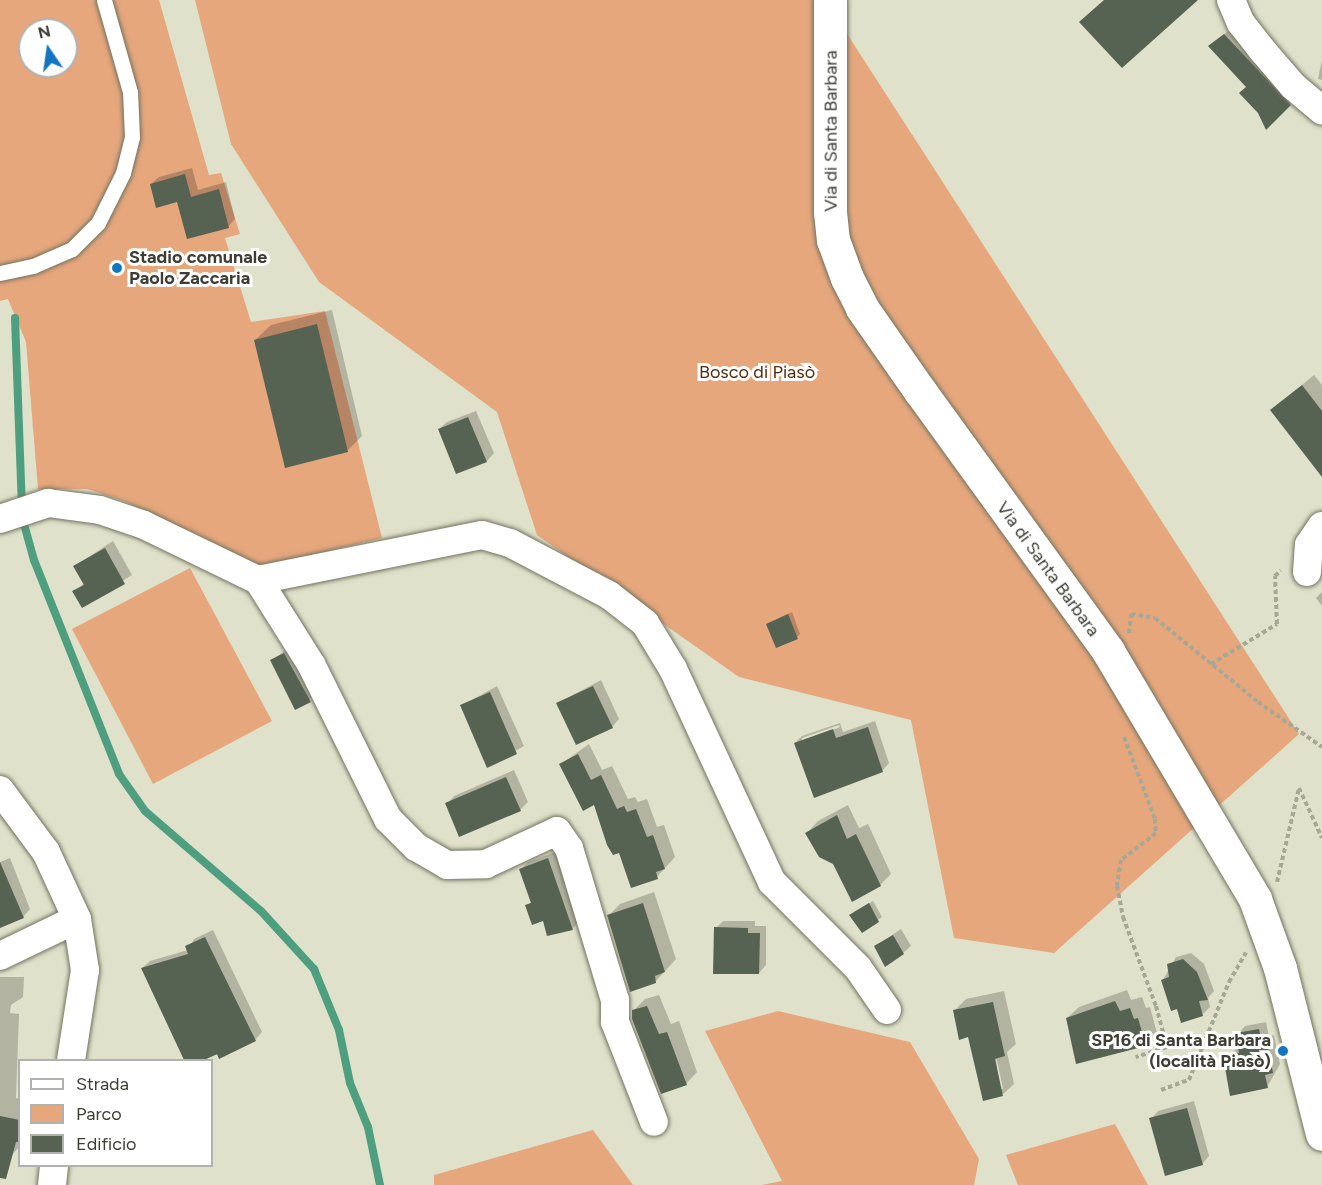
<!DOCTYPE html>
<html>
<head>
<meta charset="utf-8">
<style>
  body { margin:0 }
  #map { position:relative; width:1322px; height:1185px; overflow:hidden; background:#dfe1ca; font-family:Figtree,sans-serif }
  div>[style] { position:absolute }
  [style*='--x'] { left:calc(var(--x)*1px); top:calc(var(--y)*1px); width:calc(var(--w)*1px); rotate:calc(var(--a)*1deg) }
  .green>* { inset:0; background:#e6a77d }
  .shadow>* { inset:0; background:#0003 }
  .stream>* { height:8px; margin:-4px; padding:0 4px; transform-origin:4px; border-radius:4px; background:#4d9f7f }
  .building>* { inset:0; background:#566252 }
  .path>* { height:4px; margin-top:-2px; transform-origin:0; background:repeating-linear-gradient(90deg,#a6a896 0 4.5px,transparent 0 7.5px) }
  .roads { filter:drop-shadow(0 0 2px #72735f) drop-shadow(0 0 2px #72735f) }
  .lane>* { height:15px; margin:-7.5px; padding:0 7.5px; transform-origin:7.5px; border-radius:7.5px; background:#fff }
  .street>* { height:28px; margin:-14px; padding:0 14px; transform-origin:14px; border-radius:14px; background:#fff }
  .secondary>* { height:33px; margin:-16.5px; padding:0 16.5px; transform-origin:16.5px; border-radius:16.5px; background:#fff }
  .dots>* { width:16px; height:16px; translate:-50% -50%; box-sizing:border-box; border:3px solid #fff; border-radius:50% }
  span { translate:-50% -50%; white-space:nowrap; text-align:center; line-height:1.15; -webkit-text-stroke:6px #fff; paint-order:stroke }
  .street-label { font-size:18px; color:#3d3d34 }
  .poi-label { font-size:18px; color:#3d3d34; font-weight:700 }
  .left { translate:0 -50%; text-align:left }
  .right { translate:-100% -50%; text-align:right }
  .park-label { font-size:18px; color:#552b0b }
  .legend { position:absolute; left:18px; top:1059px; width:195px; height:108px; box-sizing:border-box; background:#fff; border:2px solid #b1b1ae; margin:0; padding:8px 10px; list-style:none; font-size:18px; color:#3d3d34 }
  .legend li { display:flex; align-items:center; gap:12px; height:30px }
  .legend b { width:30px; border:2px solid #b1b1ae }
  .north { position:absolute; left:18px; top:18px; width:60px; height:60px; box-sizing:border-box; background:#fff; border:2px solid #b1b1ae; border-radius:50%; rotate:347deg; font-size:16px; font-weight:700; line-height:24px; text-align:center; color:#3d3d34 }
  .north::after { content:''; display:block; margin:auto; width:21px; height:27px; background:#1476c2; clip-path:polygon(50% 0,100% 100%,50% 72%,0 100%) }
</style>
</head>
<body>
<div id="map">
  <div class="green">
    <i style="clip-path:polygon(evenodd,0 0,159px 0,209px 175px,221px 173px,240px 234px,225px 238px,251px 322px,325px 311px,382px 538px,261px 567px,124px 501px,87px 489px,38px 489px,26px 342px,8px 299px,0 301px,0 0,30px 30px,66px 30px,66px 66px,30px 66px,30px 30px)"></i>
    <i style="clip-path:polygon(195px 0,820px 0,831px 9px,1299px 734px,1054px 953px,954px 938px,911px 720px,739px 677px,537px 535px,497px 412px,319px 282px,231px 144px)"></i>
    <i style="clip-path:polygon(190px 568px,272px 721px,153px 784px,72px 629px)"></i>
    <i style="clip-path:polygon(778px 1011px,910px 1042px,979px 1159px,974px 1185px,762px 1185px,782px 1181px,705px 1031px)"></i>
    <i style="clip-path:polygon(1115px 1124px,1148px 1185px,1018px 1185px,1006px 1155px)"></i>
    <i style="clip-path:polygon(593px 1130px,633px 1185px,434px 1185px,434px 1175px)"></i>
  </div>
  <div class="shadow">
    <i style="clip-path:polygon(1232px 28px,1296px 98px,1266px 128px,1247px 86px,1217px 40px)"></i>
    <i style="clip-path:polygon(1322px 60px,1322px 80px,1318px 79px)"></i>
    <i style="clip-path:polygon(192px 168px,198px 190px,226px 182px,235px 219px,228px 227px,151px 184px,159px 177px)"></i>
    <i style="clip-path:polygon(332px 310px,362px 436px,347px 451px,255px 340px,271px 325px)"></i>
    <i style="clip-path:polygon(1314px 375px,1322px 385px,1322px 454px,1272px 410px)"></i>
    <i style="clip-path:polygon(476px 411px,494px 453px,487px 461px,457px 472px,439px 429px,447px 422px)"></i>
    <i style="clip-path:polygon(113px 541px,132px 575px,82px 606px,74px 592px,84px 583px,75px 566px)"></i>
    <i style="clip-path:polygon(1322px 592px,1322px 606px,1316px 598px)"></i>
    <i style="clip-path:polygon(792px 612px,800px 634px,797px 637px,768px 624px)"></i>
    <i style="clip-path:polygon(292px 646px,318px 693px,296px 708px,272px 660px)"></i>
    <i style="clip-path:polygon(601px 680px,619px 719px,612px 727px,558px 703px)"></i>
    <i style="clip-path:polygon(497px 686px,524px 746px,488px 766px,461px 706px)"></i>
    <i style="clip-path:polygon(evenodd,875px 721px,889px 763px,883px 770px,815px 796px,795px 743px,802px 736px,840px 723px,843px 732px,875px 721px,839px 725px,840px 727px,802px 742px,802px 738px,839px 725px)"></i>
    <i style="clip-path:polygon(589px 744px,602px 770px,612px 766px,628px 799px,635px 797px,638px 802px,647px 799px,657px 827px,664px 825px,675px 857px,657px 877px,620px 852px,595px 803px,561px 764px)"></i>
    <i style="clip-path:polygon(514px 770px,528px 802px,520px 810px,447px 804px,454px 796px)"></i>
    <i style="clip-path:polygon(848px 805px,859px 828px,868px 824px,891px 874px,880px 885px,834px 862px,807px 833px,818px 821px)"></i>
    <i style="clip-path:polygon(555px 852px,580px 921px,572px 929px,544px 919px,527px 906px,532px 901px,521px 869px,528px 862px)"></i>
    <i style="clip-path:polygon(10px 858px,30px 909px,23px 917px,0 917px,0 862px)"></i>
    <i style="clip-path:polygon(654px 892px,676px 959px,656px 981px,608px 916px,620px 904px)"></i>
    <i style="clip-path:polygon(873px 901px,882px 917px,862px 931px,854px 912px)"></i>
    <i style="clip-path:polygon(723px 921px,755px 921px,755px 926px,766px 926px,766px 965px,759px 973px,716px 928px)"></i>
    <i style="clip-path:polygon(901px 929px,911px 946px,903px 953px,876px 946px)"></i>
    <i style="clip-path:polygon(213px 930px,262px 1032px,255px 1040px,203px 1060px,186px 1060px,142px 968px,150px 961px,188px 950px,194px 939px)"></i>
    <i style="clip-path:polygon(1191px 953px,1204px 964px,1214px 991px,1208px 998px,1210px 1007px,1203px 1014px,1182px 1021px,1163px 980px,1176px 957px)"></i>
    <i style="clip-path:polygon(0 977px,24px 977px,23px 997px,11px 1005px,10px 1013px,19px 1014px,16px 1098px,20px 1099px,20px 1146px,12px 1155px,0 1152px)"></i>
    <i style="clip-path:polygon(1127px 990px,1131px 1000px,1142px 997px,1146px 1008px,1150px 1007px,1157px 1033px,1146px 1045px,1067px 1018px,1079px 1007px)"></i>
    <i style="clip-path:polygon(evenodd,1004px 991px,1016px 1044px,1007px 1052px,1014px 1084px,1002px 1095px,955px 1010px,966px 999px,1004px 991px,995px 1051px,1003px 1089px,1000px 1089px,995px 1051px)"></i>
    <i style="clip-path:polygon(659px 995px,671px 1024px,679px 1021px,697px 1072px,686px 1084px,633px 1011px,645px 999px)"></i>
    <i style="clip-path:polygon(1266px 1022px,1269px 1037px,1274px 1035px,1280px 1064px,1267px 1087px,1224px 1057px,1240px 1047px,1238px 1034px,1245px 1026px)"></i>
    <i style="clip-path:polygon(1194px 1101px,1209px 1156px,1202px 1164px,1151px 1119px,1158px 1111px)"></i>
  </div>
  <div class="stream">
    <i style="--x:15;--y:318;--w:188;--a:87.9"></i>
    <i style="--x:22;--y:517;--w:45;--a:74.4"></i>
    <i style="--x:34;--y:560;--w:230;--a:68.3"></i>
    <i style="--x:119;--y:774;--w:45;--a:54.9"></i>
    <i style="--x:145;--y:811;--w:153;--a:40.8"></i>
    <i style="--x:261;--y:911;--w:79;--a:47.6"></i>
    <i style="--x:314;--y:969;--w:66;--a:67.7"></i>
    <i style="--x:339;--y:1030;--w:54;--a:78.3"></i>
    <i style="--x:350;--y:1083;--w:48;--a:67.8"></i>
    <i style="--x:368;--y:1127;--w:59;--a:78.3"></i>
  </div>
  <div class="building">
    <i style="clip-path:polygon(1104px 0,1198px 0,1122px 68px,1079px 22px)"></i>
    <i style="clip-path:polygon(1224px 34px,1291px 105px,1266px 130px,1258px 113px,1239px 93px,1246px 87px,1208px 46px)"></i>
    <i style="clip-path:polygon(185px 174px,191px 197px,219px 189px,229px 228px,187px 239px,177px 202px,156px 208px,150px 184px)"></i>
    <i style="clip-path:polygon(317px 324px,348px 452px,285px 468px,254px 340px)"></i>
    <i style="clip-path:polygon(1302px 385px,1322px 411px,1322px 477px,1270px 410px)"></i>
    <i style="clip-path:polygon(468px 417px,487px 462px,456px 474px,438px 429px)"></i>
    <i style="clip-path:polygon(105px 548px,125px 584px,82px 608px,72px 591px,84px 585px,73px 566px)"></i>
    <i style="clip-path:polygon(788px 614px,798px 639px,776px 648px,766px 624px)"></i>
    <i style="clip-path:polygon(284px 653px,311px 702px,295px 710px,270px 660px)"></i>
    <i style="clip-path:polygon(593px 686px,613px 728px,576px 745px,556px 703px)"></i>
    <i style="clip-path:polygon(490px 692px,517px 754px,487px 768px,460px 705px)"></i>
    <i style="clip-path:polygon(868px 727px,883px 772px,814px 798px,794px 743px,833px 729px,836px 738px)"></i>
    <i style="clip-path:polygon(578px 754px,591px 780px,601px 775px,617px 809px,624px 806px,627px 812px,636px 809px,647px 837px,653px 835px,665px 869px,656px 872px,658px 879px,631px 888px,619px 853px,613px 855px,607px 845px,594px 805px,583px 811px,559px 764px)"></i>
    <i style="clip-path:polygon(506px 777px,521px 811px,459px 837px,445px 803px)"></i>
    <i style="clip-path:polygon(837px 815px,847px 839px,856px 834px,881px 886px,852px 902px,833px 864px,819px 857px,805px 833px)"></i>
    <i style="clip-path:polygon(548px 858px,573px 930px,547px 936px,543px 921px,532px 925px,525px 905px,531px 903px,519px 869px)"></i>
    <i style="clip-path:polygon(0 862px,24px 918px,0 928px)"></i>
    <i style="clip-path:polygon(643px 903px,665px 972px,655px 976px,656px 983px,630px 992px,607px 915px)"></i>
    <i style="clip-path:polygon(869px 903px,879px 922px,862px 933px,849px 915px)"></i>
    <i style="clip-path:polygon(714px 927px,748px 928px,748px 933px,760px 933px,759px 974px,713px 974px)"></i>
    <i style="clip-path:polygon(893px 935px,904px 954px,885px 967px,874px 946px)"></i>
    <i style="clip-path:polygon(205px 937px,256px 1041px,219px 1059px,217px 1054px,204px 1060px,184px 1060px,141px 968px,188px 954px,185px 946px)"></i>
    <i style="clip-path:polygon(1183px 959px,1197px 972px,1208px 1000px,1199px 1001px,1203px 1016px,1181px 1023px,1177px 1009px,1171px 1011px,1161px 980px,1169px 977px,1167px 964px)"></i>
    <i style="clip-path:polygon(1115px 1001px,1120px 1011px,1130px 1008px,1134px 1019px,1138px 1018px,1146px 1046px,1076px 1064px,1066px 1018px)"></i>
    <i style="clip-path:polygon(993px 1002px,1005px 1056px,995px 1059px,1003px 1096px,983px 1101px,968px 1037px,959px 1040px,953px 1010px)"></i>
    <i style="clip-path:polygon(647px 1006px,659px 1034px,667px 1032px,687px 1085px,661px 1094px,632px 1019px,632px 1010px)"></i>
    <i style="clip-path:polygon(1259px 1029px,1262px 1043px,1267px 1042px,1273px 1073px,1265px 1075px,1268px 1088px,1230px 1096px,1223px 1056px,1239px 1053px,1236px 1033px)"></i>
    <i style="clip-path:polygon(1187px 1108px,1203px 1165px,1165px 1176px,1149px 1118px)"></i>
    <i style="clip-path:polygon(0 1116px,20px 1120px,20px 1142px,16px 1142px,6px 1179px,0 1178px)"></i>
  </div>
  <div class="path">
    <i style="--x:1129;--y:633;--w:19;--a:-84"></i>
    <i style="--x:1131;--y:614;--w:24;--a:9"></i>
    <i style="--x:1155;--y:618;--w:133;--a:39.2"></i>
    <i style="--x:1258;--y:702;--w:78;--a:35.1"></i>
    <i style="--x:1211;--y:664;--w:77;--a:-31.2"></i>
    <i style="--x:1277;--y:624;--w:48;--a:-92.4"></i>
    <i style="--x:1275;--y:576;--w:8;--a:-45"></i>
    <i style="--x:1124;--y:737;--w:88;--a:69.3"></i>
    <i style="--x:1155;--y:819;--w:14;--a:86"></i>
    <i style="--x:1156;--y:833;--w:44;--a:142.4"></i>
    <i style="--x:1121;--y:860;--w:26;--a:99"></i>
    <i style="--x:1117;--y:886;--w:32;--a:79"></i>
    <i style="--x:1123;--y:917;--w:95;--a:69.7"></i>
    <i style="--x:1156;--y:1006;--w:42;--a:75"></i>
    <i style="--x:1167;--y:1047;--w:33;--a:162"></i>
    <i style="--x:1277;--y:882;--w:97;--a:-76.8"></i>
    <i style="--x:1299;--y:788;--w:55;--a:65.3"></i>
    <i style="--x:1161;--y:1090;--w:30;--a:-20"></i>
    <i style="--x:1189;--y:1080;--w:106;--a:-67.8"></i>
    <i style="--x:1229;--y:982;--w:34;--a:-60"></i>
  </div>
  <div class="roads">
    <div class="lane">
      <i style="--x:0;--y:273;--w:34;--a:-12"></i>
      <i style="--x:33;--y:266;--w:43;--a:-23.6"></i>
      <i style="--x:72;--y:249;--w:37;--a:-45"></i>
      <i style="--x:98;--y:223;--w:56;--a:-63.4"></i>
      <i style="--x:123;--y:173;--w:37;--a:-76"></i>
      <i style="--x:132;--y:137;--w:45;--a:-92.5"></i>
      <i style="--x:130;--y:92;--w:96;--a:-105.8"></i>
    </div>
    <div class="street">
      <i style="--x:1231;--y:0;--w:25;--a:67"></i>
      <i style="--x:1241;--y:23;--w:36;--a:52"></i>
      <i style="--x:1263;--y:51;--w:46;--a:49.4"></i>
      <i style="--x:1293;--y:86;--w:38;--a:40"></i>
      <i style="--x:0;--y:519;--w:51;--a:-18.4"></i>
      <i style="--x:48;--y:503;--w:52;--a:7.7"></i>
      <i style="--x:100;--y:510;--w:46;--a:18.8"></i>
      <i style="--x:144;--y:525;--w:127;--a:25.8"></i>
      <i style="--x:258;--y:580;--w:99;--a:57.8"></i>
      <i style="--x:311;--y:664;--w:173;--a:63.6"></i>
      <i style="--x:388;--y:819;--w:40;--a:45"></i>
      <i style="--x:416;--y:847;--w:36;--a:30"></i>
      <i style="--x:447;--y:865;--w:39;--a:-1"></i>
      <i style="--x:486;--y:864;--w:78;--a:-24.9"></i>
      <i style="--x:557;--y:831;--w:21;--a:55"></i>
      <i style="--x:569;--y:848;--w:159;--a:73.2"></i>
      <i style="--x:615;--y:1000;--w:22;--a:90"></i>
      <i style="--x:615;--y:1022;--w:107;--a:68.7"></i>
      <i style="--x:1307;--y:572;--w:27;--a:-86"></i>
      <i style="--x:1309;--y:545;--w:23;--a:-56"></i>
      <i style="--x:258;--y:580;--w:228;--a:-11.4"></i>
      <i style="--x:482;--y:535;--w:29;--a:16"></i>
      <i style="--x:510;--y:543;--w:112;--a:27.7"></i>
      <i style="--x:609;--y:595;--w:46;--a:37.9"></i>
      <i style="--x:645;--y:623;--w:54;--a:58.7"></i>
      <i style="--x:673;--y:669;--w:235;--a:65.1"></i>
      <i style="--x:772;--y:882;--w:122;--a:45"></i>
      <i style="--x:858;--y:968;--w:51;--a:55.4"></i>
      <i style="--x:0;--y:790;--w:77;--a:53.4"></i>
      <i style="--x:46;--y:852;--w:74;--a:65.2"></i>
      <i style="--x:77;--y:919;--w:52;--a:81.1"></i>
      <i style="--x:85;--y:970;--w:91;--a:98.8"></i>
      <i style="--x:0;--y:956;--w:85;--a:-25.7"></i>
      <i style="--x:52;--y:1185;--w:19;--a:-84"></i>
    </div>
    <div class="secondary">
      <i style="--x:830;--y:0;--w:212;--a:90"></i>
      <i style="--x:830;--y:212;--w:28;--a:84"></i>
      <i style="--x:833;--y:240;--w:40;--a:69.8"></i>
      <i style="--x:847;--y:278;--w:34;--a:63"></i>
      <i style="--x:862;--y:308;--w:101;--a:55.1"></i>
      <i style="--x:920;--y:391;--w:321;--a:54.1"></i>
      <i style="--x:1108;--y:651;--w:288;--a:59.3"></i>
      <i style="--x:1255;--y:899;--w:73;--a:70.1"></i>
      <i style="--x:1280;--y:968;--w:171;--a:75.8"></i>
    </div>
  </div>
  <div class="dots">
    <i style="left:117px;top:268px;background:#1476c2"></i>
    <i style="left:1283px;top:1051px;background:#1476c2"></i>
  </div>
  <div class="street-label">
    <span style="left:831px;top:131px;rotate:-90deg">Via di Santa Barbara</span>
    <span style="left:1048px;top:569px;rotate:54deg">Via di Santa Barbara</span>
  </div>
  <div class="poi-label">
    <span class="left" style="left:129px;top:268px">Stadio comunale<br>Paolo Zaccaria</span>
    <span class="right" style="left:1271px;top:1051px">SP16 di Santa Barbara<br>(località Piasò)</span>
  </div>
  <div class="park-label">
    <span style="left:757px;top:372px">Bosco di Piasò</span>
  </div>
  <ul class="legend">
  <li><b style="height:8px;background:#fff"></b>Strada</li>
  <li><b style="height:16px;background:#e6a77d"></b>Parco</li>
  <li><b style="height:16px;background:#566252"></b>Edificio</li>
  </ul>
  <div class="north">N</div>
</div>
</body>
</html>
